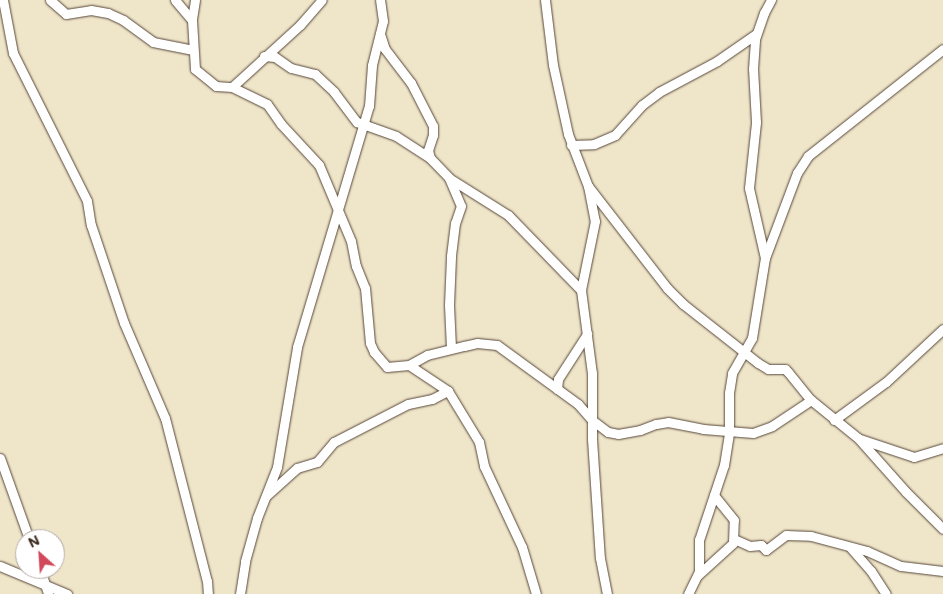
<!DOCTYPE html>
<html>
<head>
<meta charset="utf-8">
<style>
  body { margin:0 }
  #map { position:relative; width:943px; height:594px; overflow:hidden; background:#efe5c9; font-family:Mali,sans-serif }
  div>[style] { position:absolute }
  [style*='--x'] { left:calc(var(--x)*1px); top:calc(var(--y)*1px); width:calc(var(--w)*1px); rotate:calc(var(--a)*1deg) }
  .roads { filter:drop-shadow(0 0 1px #564638) drop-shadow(0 0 1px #564638) }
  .minor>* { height:9px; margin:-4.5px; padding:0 4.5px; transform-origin:4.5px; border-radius:4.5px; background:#fff }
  span { translate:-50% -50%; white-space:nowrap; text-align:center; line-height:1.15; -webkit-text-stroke:4.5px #fff; paint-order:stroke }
  .north { position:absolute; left:15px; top:529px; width:50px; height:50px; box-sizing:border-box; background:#fff; border:1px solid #b1aaa5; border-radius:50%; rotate:334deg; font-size:14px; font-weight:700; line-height:20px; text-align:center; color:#3b2a1e }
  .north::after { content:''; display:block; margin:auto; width:18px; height:22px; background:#d1495b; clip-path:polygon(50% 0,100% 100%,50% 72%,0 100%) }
</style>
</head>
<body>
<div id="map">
  <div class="roads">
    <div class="minor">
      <i style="--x:3;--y:0;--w:54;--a:79.3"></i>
      <i style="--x:13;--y:53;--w:165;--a:63.4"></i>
      <i style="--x:87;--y:201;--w:24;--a:81"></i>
      <i style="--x:91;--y:225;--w:103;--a:71.4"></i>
      <i style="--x:124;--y:323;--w:103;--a:66.7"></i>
      <i style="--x:165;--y:418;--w:168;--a:75.6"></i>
      <i style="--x:207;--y:581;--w:13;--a:86"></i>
      <i style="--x:50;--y:0;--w:21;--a:41"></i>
      <i style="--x:66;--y:14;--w:25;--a:-9"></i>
      <i style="--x:91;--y:10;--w:17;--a:10"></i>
      <i style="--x:108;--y:13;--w:17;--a:25"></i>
      <i style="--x:123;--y:20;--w:37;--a:36"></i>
      <i style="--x:153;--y:42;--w:41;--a:11.3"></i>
      <i style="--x:175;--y:0;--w:26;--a:50"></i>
      <i style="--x:195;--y:0;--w:20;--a:99"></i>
      <i style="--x:192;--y:20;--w:49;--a:86.5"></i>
      <i style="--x:195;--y:69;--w:27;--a:39"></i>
      <i style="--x:216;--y:86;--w:16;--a:4"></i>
      <i style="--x:232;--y:87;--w:39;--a:26"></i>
      <i style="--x:267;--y:104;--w:24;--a:55"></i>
      <i style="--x:281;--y:124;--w:56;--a:47.2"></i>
      <i style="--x:319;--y:165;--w:82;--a:67.2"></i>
      <i style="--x:351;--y:241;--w:25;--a:79"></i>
      <i style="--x:356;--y:266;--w:24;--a:68"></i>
      <i style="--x:365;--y:288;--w:55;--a:84.8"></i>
      <i style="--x:370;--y:343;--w:10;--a:66"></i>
      <i style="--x:374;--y:352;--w:20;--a:49"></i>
      <i style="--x:387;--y:367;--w:22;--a:-5"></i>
      <i style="--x:409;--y:365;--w:21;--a:-29"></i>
      <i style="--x:427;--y:355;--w:38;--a:-14"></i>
      <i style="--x:464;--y:346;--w:13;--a:-13"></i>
      <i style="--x:477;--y:343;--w:20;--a:6"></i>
      <i style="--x:497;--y:345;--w:100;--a:36.1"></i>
      <i style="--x:578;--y:404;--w:21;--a:49"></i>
      <i style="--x:592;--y:420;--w:20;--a:37"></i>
      <i style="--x:608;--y:432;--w:10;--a:11"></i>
      <i style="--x:618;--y:434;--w:22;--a:-10"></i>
      <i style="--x:640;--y:430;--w:17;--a:-21"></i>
      <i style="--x:656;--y:424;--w:12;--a:-9"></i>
      <i style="--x:668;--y:422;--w:36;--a:11"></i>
      <i style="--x:703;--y:429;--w:50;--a:4.6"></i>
      <i style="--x:753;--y:433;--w:20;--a:-20"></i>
      <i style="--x:772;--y:426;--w:47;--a:-33.7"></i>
      <i style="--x:545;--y:0;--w:65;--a:83"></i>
      <i style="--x:553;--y:65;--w:71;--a:77.7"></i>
      <i style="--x:568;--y:134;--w:56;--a:69"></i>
      <i style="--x:588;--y:186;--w:36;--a:79"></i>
      <i style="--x:595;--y:221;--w:70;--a:101.5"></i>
      <i style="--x:581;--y:290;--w:84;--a:82.5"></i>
      <i style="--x:592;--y:373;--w:66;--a:90"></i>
      <i style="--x:592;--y:439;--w:119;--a:86.2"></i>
      <i style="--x:600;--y:558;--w:37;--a:79"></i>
      <i style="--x:380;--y:34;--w:16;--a:72"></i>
      <i style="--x:385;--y:49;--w:43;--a:52.6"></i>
      <i style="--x:411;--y:83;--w:48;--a:62.9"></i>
      <i style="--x:433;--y:126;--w:9;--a:90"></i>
      <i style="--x:433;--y:135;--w:16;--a:108"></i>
      <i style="--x:428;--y:150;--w:8;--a:76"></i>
      <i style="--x:264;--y:56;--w:11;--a:5"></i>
      <i style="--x:275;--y:57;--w:19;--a:35"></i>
      <i style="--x:291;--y:68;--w:25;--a:14"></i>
      <i style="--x:315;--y:74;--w:26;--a:43"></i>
      <i style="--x:334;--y:92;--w:38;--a:53"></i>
      <i style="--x:357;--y:122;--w:41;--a:19.7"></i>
      <i style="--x:396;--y:136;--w:40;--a:32.9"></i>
      <i style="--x:430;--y:158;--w:28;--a:46"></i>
      <i style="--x:449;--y:178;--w:70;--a:32.1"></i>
      <i style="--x:508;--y:215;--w:105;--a:45.8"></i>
      <i style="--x:232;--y:87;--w:92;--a:-42.4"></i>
      <i style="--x:300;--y:25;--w:33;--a:-49"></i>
      <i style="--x:571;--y:145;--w:23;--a:-2"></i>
      <i style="--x:594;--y:144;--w:23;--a:-23"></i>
      <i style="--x:615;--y:135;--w:40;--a:-48"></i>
      <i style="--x:642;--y:105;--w:21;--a:-37"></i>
      <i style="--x:659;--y:92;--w:66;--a:-28.1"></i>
      <i style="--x:717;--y:61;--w:47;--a:-34.7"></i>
      <i style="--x:449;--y:178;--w:30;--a:67"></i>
      <i style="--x:461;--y:206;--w:18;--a:109"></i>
      <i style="--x:455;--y:223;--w:34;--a:97"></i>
      <i style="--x:451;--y:257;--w:48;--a:92.4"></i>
      <i style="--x:449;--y:305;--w:43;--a:87.3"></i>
      <i style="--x:588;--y:186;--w:129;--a:52.2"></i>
      <i style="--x:667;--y:288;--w:23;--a:45"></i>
      <i style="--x:683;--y:304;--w:95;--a:38.2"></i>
      <i style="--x:758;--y:363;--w:12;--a:31"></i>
      <i style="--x:768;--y:369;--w:17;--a:0"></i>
      <i style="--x:785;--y:369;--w:4;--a:45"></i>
      <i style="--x:788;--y:372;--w:36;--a:51"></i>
      <i style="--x:811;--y:400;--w:60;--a:39"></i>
      <i style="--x:858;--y:438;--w:72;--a:48.4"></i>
      <i style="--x:906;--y:492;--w:52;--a:45"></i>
      <i style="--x:765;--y:258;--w:72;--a:-102.9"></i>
      <i style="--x:749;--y:188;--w:66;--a:-83.9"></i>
      <i style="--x:756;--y:122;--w:53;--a:-93.2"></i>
      <i style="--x:753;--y:69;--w:30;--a:-86"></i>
      <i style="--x:755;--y:39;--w:28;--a:-71"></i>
      <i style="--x:764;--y:13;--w:15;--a:-62"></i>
      <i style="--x:409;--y:365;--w:47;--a:33.7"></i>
      <i style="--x:448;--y:391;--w:60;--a:58.7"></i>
      <i style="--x:479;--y:442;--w:25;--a:78"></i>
      <i style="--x:484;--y:466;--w:89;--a:64.9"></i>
      <i style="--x:522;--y:547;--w:49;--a:73.4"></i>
      <i style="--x:557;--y:389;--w:10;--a:-84"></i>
      <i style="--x:558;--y:379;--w:54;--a:-57.2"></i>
      <i style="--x:834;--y:420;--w:64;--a:-36.2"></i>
      <i style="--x:886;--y:382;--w:78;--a:-42.9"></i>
      <i style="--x:860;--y:439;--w:57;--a:18.4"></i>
      <i style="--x:914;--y:457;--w:30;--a:-17"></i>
      <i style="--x:0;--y:458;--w:86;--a:70.3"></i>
      <i style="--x:266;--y:496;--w:42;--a:-42.1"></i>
      <i style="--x:297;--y:468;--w:21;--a:-17"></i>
      <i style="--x:317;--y:462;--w:26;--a:-50"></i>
      <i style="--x:334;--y:442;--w:83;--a:-27.2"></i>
      <i style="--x:408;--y:404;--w:25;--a:-12"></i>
      <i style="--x:432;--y:399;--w:18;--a:-27"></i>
      <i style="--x:734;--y:539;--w:17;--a:24"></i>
      <i style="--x:750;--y:546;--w:11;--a:-5"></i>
      <i style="--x:761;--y:545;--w:7;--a:45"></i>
      <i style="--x:766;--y:550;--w:25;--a:-37"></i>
      <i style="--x:786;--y:535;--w:25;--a:2"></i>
      <i style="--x:811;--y:536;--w:58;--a:15"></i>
      <i style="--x:867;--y:551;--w:37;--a:24"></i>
      <i style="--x:901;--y:566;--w:42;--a:6.8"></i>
      <i style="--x:850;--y:547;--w:32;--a:49"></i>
      <i style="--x:871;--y:571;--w:27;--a:57"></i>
      <i style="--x:0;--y:566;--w:73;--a:22.7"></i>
      <i style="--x:40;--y:569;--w:26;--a:72"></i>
      <i style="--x:698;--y:575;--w:47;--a:-42.4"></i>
      <i style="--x:733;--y:543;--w:23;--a:-88"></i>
      <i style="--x:734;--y:520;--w:32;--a:-129"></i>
      <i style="--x:240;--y:594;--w:33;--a:-81"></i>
      <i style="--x:245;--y:561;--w:45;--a:-74.4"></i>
      <i style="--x:257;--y:518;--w:55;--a:-68.6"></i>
      <i style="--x:277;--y:467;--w:122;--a:-80.5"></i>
      <i style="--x:297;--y:347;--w:252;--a:-73.4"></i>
      <i style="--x:369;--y:106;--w:41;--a:-85.8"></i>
      <i style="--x:372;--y:65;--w:45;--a:-76"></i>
      <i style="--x:383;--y:21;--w:21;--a:-98"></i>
      <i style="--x:688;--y:594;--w:25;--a:-64"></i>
      <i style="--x:699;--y:571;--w:31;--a:-90"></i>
      <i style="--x:699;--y:540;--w:79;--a:-71.6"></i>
      <i style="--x:724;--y:465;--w:33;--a:-81"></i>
      <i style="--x:729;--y:432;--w:39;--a:-90"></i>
      <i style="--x:729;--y:393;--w:20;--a:-81"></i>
      <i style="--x:732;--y:373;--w:40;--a:-60.3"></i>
      <i style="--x:752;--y:338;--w:81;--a:-80.8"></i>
      <i style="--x:765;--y:258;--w:91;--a:-69.4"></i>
      <i style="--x:797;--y:173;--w:20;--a:-57"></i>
      <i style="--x:808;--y:156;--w:172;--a:-38.4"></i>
    </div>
  </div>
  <div class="north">N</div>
</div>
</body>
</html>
